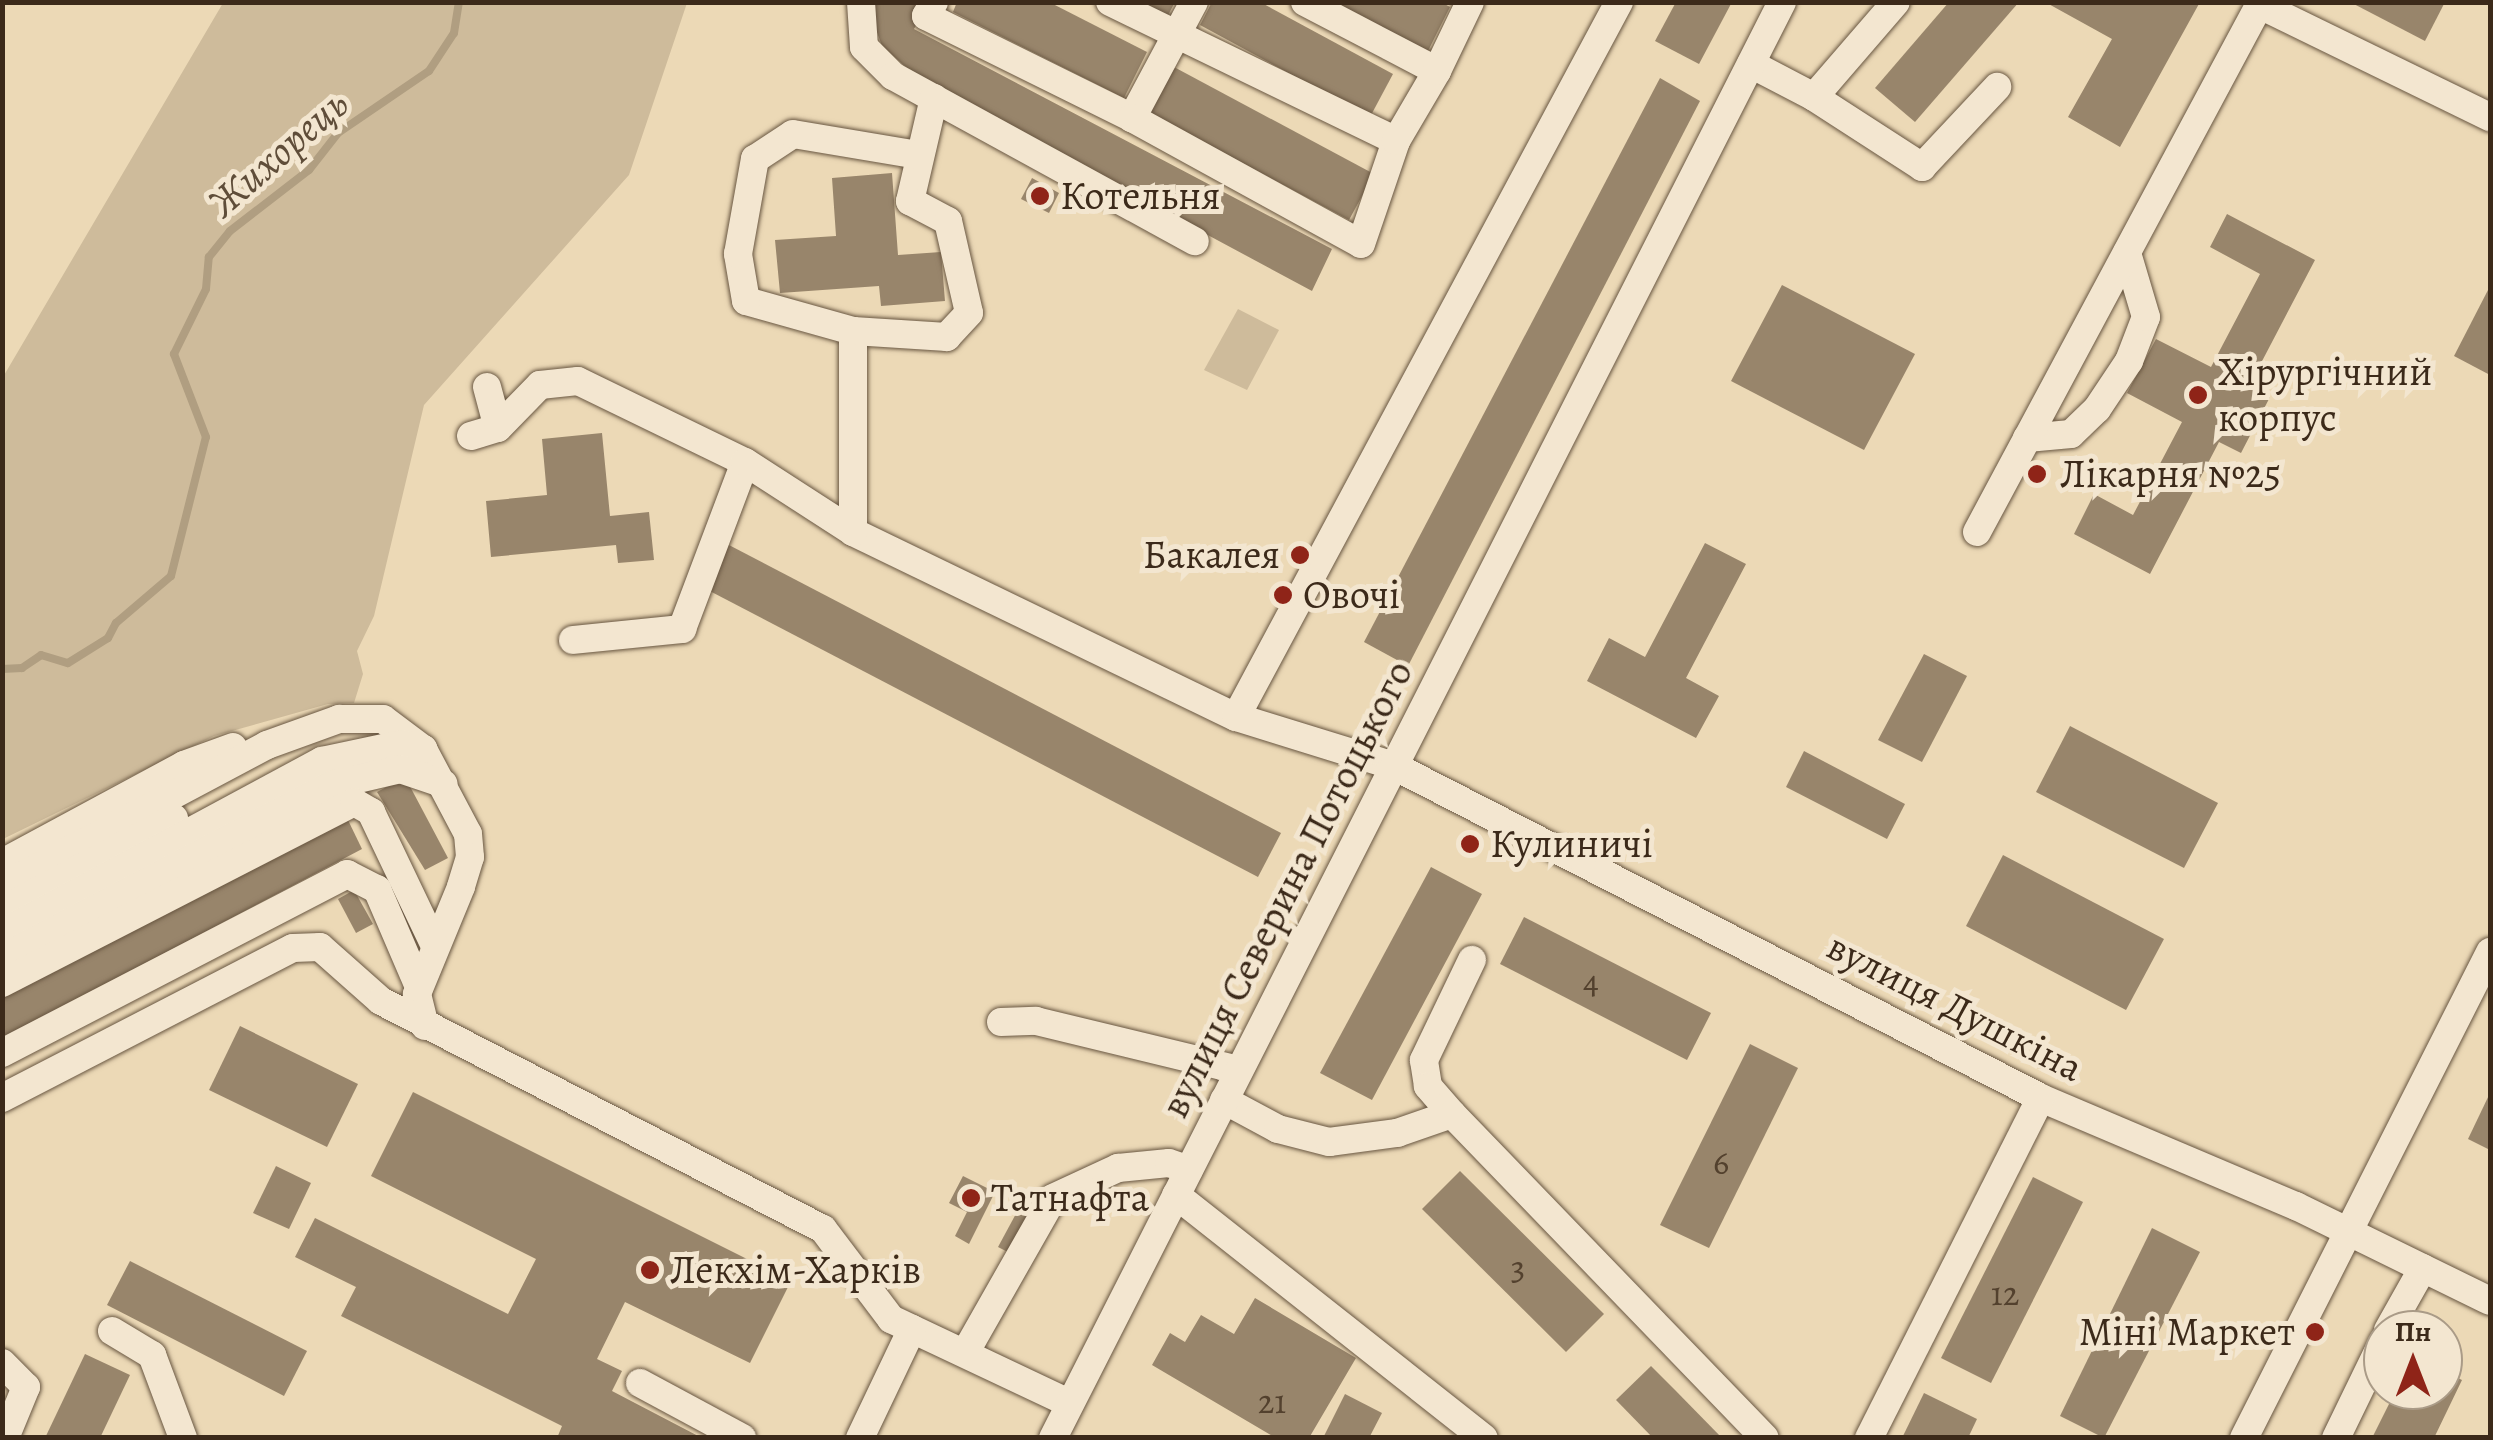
<!DOCTYPE html>
<html>
<head>
<meta charset="utf-8">
<style>
  body { margin:0 }
  #map { position:relative; width:2493px; height:1440px; overflow:hidden; background:#ecd9b6; font-family:Alegreya,serif }
  div>[style] { position:absolute }
  [style*='--x'] { left:calc(var(--x)*1px); top:calc(var(--y)*1px); width:calc(var(--w)*1px); rotate:calc(var(--a)*1deg) }
  .green>* { inset:0; background:#cebb9b }
  .stream>* { height:8px; margin:-4px; padding:0 4px; transform-origin:4px; border-radius:4px; background:#b09e81 }
  .building>* { inset:0; background:#98856b }
  .roads { filter:drop-shadow(0 0 2px #685641) drop-shadow(0 0 2px #685641) }
  .minor>* { height:28px; margin:-14px; padding:0 14px; transform-origin:14px; border-radius:14px; background:#f3e6d0 }
  .dots>* { width:28px; height:28px; translate:-50% -50%; box-sizing:border-box; border:5px solid #f3e6d0; border-radius:50% }
  span { translate:-50% -50%; white-space:nowrap; text-align:center; line-height:1.15; -webkit-text-stroke:10px #f3e6d0; paint-order:stroke }
  .number-label { font-size:35px; color:#53412e }
  .number-label span { -webkit-text-stroke-width:0 }
  .poi-label { font-size:40px; color:#3c2a1a }
  .left { translate:0 -50%; text-align:left }
  .right { translate:-100% -50%; text-align:right }
  .street-label { font-size:40px; color:#3c2a1a }
  .water-label { font-size:42px; color:#5f4d39; font-style:italic }
  .frame { position:absolute; inset:0; border:5px solid #3c2a1a; pointer-events:none }
  .north { position:absolute; left:2363px; top:1310px; width:100px; height:100px; box-sizing:border-box; background:#f3e6d0; border:2px solid #aa9b87; border-radius:50%; rotate:0deg; font-size:28px; font-weight:700; line-height:40px; text-align:center; color:#3c2a1a }
  .north::after { content:''; display:block; margin:auto; width:35px; height:45px; background:#8f2418; clip-path:polygon(50% 0,100% 100%,50% 72%,0 100%) }
</style>
</head>
<body>
<div id="map">
  <div class="green">
    <i style="clip-path:polygon(223px 3px,687px 3px,629px 175px,424px 405px,374px 616px,357px 651px,363px 674px,354px 703px,328px 704px,214px 736px,3px 839px,3px 377px)"></i>
    <i style="clip-path:polygon(1238px 309px,1279px 330px,1247px 390px,1204px 370px)"></i>
  </div>
  <div class="stream">
    <i style="--x:2;--y:669;--w:20;--a:-3"></i>
    <i style="--x:22;--y:668;--w:23;--a:-34"></i>
    <i style="--x:41;--y:655;--w:28;--a:17"></i>
    <i style="--x:68;--y:663;--w:47;--a:-32"></i>
    <i style="--x:108;--y:638;--w:17;--a:-62"></i>
    <i style="--x:116;--y:623;--w:72;--a:-40.5"></i>
    <i style="--x:171;--y:576;--w:143;--a:-75.9"></i>
    <i style="--x:206;--y:437;--w:89;--a:-111.1"></i>
    <i style="--x:174;--y:354;--w:72;--a:-63.8"></i>
    <i style="--x:206;--y:289;--w:32;--a:-85"></i>
    <i style="--x:209;--y:257;--w:33;--a:-51"></i>
    <i style="--x:230;--y:231;--w:100;--a:-37.7"></i>
    <i style="--x:309;--y:170;--w:47;--a:-51.9"></i>
    <i style="--x:338;--y:133;--w:110;--a:-34.3"></i>
    <i style="--x:429;--y:71;--w:45;--a:-56.7"></i>
    <i style="--x:454;--y:33;--w:31;--a:-81"></i>
  </div>
  <div class="building">
    <i style="clip-path:polygon(929px 2px,914px 29px,1332px 249px,1312px 291px,923px 82px,882px 46px,867px 5px)"></i>
    <i style="clip-path:polygon(957px 2px,1049px 2px,1147px 52px,1124px 98px,953px 12px)"></i>
    <i style="clip-path:polygon(1136px 2px,1175px 2px,1166px 19px)"></i>
    <i style="clip-path:polygon(1212px 2px,1260px 2px,1393px 74px,1370px 117px,1200px 25px)"></i>
    <i style="clip-path:polygon(1324px 2px,1441px 2px,1450px 7px,1427px 53px)"></i>
    <i style="clip-path:polygon(1676px 2px,1732px 2px,1699px 64px,1655px 41px)"></i>
    <i style="clip-path:polygon(1949px 2px,2019px 2px,1915px 122px,1875px 88px)"></i>
    <i style="clip-path:polygon(2045px 2px,2200px 2px,2120px 147px,2068px 117px,2112px 39px)"></i>
    <i style="clip-path:polygon(2350px 2px,2445px 2px,2425px 41px)"></i>
    <i style="clip-path:polygon(1174px 67px,1374px 174px,1349px 220px,1149px 113px)"></i>
    <i style="clip-path:polygon(1660px 78px,1700px 101px,1408px 666px,1364px 642px)"></i>
    <i style="clip-path:polygon(892px 173px,898px 255px,941px 252px,945px 301px,881px 306px,879px 286px,780px 293px,775px 240px,836px 236px,832px 178px)"></i>
    <i style="clip-path:polygon(1032px 178px,1059px 193px,1049px 213px,1021px 199px)"></i>
    <i style="clip-path:polygon(2227px 214px,2315px 260px,2249px 386px,2270px 397px,2241px 453px,2219px 442px,2150px 574px,2074px 534px,2094px 494px,2133px 515px,2182px 422px,2127px 393px,2156px 339px,2211px 367px,2260px 274px,2210px 247px)"></i>
    <i style="clip-path:polygon(1782px 285px,1915px 354px,1864px 450px,1731px 381px)"></i>
    <i style="clip-path:polygon(2488px 290px,2490px 292px,2490px 375px,2454px 356px)"></i>
    <i style="clip-path:polygon(602px 433px,610px 516px,649px 512px,654px 560px,618px 563px,616px 545px,491px 557px,486px 501px,547px 495px,542px 439px)"></i>
    <i style="clip-path:polygon(1705px 543px,1746px 564px,1686px 678px,1719px 696px,1696px 738px,1587px 681px,1609px 638px,1645px 657px)"></i>
    <i style="clip-path:polygon(727px 544px,1281px 833px,1258px 877px,704px 588px)"></i>
    <i style="clip-path:polygon(1924px 654px,1967px 676px,1922px 762px,1878px 740px)"></i>
    <i style="clip-path:polygon(2070px 726px,2218px 803px,2184px 868px,2036px 792px)"></i>
    <i style="clip-path:polygon(1804px 751px,1905px 804px,1887px 839px,1786px 787px)"></i>
    <i style="clip-path:polygon(405px 777px,448px 858px,425px 870px,377px 792px)"></i>
    <i style="clip-path:polygon(346px 816px,362px 849px,2px 1039px,2px 997px)"></i>
    <i style="clip-path:polygon(2003px 855px,2164px 939px,2126px 1010px,1966px 926px)"></i>
    <i style="clip-path:polygon(1431px 867px,1482px 894px,1372px 1100px,1320px 1073px)"></i>
    <i style="clip-path:polygon(354px 890px,373px 924px,356px 933px,338px 899px)"></i>
    <i style="clip-path:polygon(1524px 917px,1711px 1013px,1687px 1060px,1500px 964px)"></i>
    <i style="clip-path:polygon(240px 1026px,358px 1084px,327px 1147px,209px 1090px)"></i>
    <i style="clip-path:polygon(1750px 1044px,1798px 1068px,1709px 1248px,1660px 1225px)"></i>
    <i style="clip-path:polygon(413px 1092px,791px 1281px,750px 1363px,625px 1302px,597px 1359px,622px 1371px,612px 1391px,702px 1438px,557px 1438px,562px 1426px,341px 1316px,356px 1287px,295px 1257px,315px 1218px,508px 1314px,536px 1259px,371px 1176px)"></i>
    <i style="clip-path:polygon(2490px 1093px,2490px 1150px,2468px 1139px)"></i>
    <i style="clip-path:polygon(276px 1166px,311px 1183px,289px 1229px,253px 1213px)"></i>
    <i style="clip-path:polygon(1460px 1171px,1604px 1314px,1566px 1352px,1422px 1209px)"></i>
    <i style="clip-path:polygon(963px 1176px,995px 1192px,969px 1244px,955px 1236px,967px 1212px,949px 1203px)"></i>
    <i style="clip-path:polygon(2033px 1177px,2083px 1202px,1991px 1383px,1941px 1358px)"></i>
    <i style="clip-path:polygon(1018px 1210px,1047px 1225px,1027px 1262px,998px 1247px)"></i>
    <i style="clip-path:polygon(2152px 1228px,2200px 1252px,2104px 1438px,2060px 1416px)"></i>
    <i style="clip-path:polygon(130px 1261px,307px 1351px,284px 1396px,107px 1305px)"></i>
    <i style="clip-path:polygon(1255px 1298px,1356px 1358px,1309px 1438px,1276px 1438px,1152px 1365px,1170px 1333px,1185px 1342px,1201px 1315px,1234px 1334px)"></i>
    <i style="clip-path:polygon(2312px 1321px,2326px 1327px,2319px 1342px,2304px 1336px)"></i>
    <i style="clip-path:polygon(85px 1354px,130px 1375px,100px 1438px,45px 1438px)"></i>
    <i style="clip-path:polygon(1651px 1366px,1675px 1390px,1722px 1438px,1653px 1438px,1616px 1400px)"></i>
    <i style="clip-path:polygon(2443px 1371px,2462px 1380px,2434px 1438px,2372px 1438px,2396px 1390px,2443px 1390px)"></i>
    <i style="clip-path:polygon(1924px 1393px,1977px 1419px,1968px 1438px,1902px 1438px)"></i>
    <i style="clip-path:polygon(1345px 1394px,1382px 1413px,1369px 1438px,1323px 1438px)"></i>
  </div>
  <div class="roads">
    <div class="minor">
      <i style="--x:861;--y:2;--w:45;--a:86.2"></i>
      <i style="--x:864;--y:47;--w:41;--a:45"></i>
      <i style="--x:893;--y:76;--w:344;--a:28.7"></i>
      <i style="--x:934;--y:2;--w:16;--a:120"></i>
      <i style="--x:926;--y:16;--w:230;--a:26.3"></i>
      <i style="--x:1110;--y:2;--w:318;--a:25.9"></i>
      <i style="--x:1194;--y:2;--w:132;--a:118.1"></i>
      <i style="--x:1132;--y:118;--w:261;--a:28.8"></i>
      <i style="--x:1361;--y:244;--w:109;--a:-71.2"></i>
      <i style="--x:1396;--y:141;--w:81;--a:-59.6"></i>
      <i style="--x:1437;--y:71;--w:149;--a:-152.4"></i>
      <i style="--x:2260;--y:5;--w:256;--a:26"></i>
      <i style="--x:1751;--y:64;--w:71;--a:27.6"></i>
      <i style="--x:1814;--y:97;--w:125;--a:-49.2"></i>
      <i style="--x:1437;--y:71;--w:76;--a:-64.4"></i>
      <i style="--x:1814;--y:97;--w:129;--a:32.9"></i>
      <i style="--x:1922;--y:167;--w:110;--a:-46.8"></i>
      <i style="--x:934;--y:98;--w:106;--a:103.1"></i>
      <i style="--x:910;--y:201;--w:43;--a:27.8"></i>
      <i style="--x:948;--y:221;--w:94;--a:77.1"></i>
      <i style="--x:969;--y:313;--w:33;--a:133"></i>
      <i style="--x:947;--y:337;--w:94;--a:-176.3"></i>
      <i style="--x:853;--y:331;--w:201;--a:90"></i>
      <i style="--x:853;--y:532;--w:425;--a:25.8"></i>
      <i style="--x:1236;--y:717;--w:811;--a:-61.82"></i>
      <i style="--x:853;--y:331;--w:111;--a:-164.3"></i>
      <i style="--x:746;--y:301;--w:48;--a:-99.7"></i>
      <i style="--x:738;--y:254;--w:97;--a:-79.9"></i>
      <i style="--x:755;--y:159;--w:45;--a:-33.3"></i>
      <i style="--x:793;--y:134;--w:127;--a:9.5"></i>
      <i style="--x:487;--y:387;--w:42;--a:75"></i>
      <i style="--x:471;--y:436;--w:28;--a:-17"></i>
      <i style="--x:498;--y:428;--w:60;--a:-45.7"></i>
      <i style="--x:540;--y:385;--w:38;--a:-6"></i>
      <i style="--x:578;--y:381;--w:186;--a:25.9"></i>
      <i style="--x:2027;--y:438;--w:44;--a:-5.2"></i>
      <i style="--x:2071;--y:434;--w:36;--a:-44"></i>
      <i style="--x:2097;--y:409;--w:58;--a:-56.3"></i>
      <i style="--x:2129;--y:361;--w:47;--a:-68.9"></i>
      <i style="--x:2146;--y:317;--w:67;--a:-106.5"></i>
      <i style="--x:1977;--y:532;--w:601;--a:-61.82"></i>
      <i style="--x:573;--y:640;--w:110;--a:-5.8"></i>
      <i style="--x:682;--y:629;--w:178;--a:-69.3"></i>
      <i style="--x:745;--y:462;--w:129;--a:32.9"></i>
      <i style="--x:1236;--y:717;--w:165;--a:17.2"></i>
      <i style="--x:1394;--y:766;--w:727;--a:27.16"></i>
      <i style="--x:2041;--y:1098;--w:277;--a:23"></i>
      <i style="--x:2296;--y:1206;--w:216;--a:26.1"></i>
      <i style="--x:2;--y:863;--w:207;--a:-28.3"></i>
      <i style="--x:184;--y:765;--w:52;--a:-20.2"></i>
      <i style="--x:2;--y:886;--w:300;--a:-28"></i>
      <i style="--x:267;--y:745;--w:77;--a:-19.9"></i>
      <i style="--x:339;--y:719;--w:44;--a:0"></i>
      <i style="--x:383;--y:719;--w:50;--a:36.9"></i>
      <i style="--x:423;--y:749;--w:96;--a:62.1"></i>
      <i style="--x:468;--y:834;--w:23;--a:85"></i>
      <i style="--x:470;--y:857;--w:31;--a:107"></i>
      <i style="--x:461;--y:887;--w:116;--a:112.4"></i>
      <i style="--x:417;--y:994;--w:33;--a:76"></i>
      <i style="--x:2;--y:910;--w:195;--a:-28.1"></i>
      <i style="--x:2;--y:933;--w:363;--a:-28.3"></i>
      <i style="--x:322;--y:761;--w:82;--a:-12"></i>
      <i style="--x:402;--y:744;--w:22;--a:13"></i>
      <i style="--x:2;--y:958;--w:373;--a:-27.7"></i>
      <i style="--x:332;--y:785;--w:70;--a:-13.2"></i>
      <i style="--x:400;--y:769;--w:46;--a:18.8"></i>
      <i style="--x:2;--y:983;--w:396;--a:-27.2"></i>
      <i style="--x:354;--y:802;--w:20;--a:30"></i>
      <i style="--x:371;--y:812;--w:148;--a:64.5"></i>
      <i style="--x:1001;--y:1022;--w:35;--a:-2"></i>
      <i style="--x:1036;--y:1021;--w:209;--a:13.6"></i>
      <i style="--x:2;--y:1053;--w:389;--a:-27.4"></i>
      <i style="--x:347;--y:874;--w:34;--a:27"></i>
      <i style="--x:377;--y:889;--w:107;--a:66.8"></i>
      <i style="--x:2;--y:1098;--w:327;--a:-27.3"></i>
      <i style="--x:293;--y:948;--w:27;--a:-2"></i>
      <i style="--x:320;--y:947;--w:81;--a:41.5"></i>
      <i style="--x:381;--y:1001;--w:497;--a:27.3"></i>
      <i style="--x:823;--y:1229;--w:113;--a:52.9"></i>
      <i style="--x:891;--y:1319;--w:197;--a:25.3"></i>
      <i style="--x:1224;--y:1100;--w:61;--a:28.2"></i>
      <i style="--x:1278;--y:1129;--w:53;--a:14.3"></i>
      <i style="--x:1329;--y:1142;--w:69;--a:-7.5"></i>
      <i style="--x:1397;--y:1133;--w:58;--a:-19.1"></i>
      <i style="--x:1452;--y:1114;--w:37;--a:-131"></i>
      <i style="--x:1428;--y:1086;--w:26;--a:-99"></i>
      <i style="--x:1424;--y:1060;--w:111;--a:-64.4"></i>
      <i style="--x:1452;--y:1114;--w:450;--a:46"></i>
      <i style="--x:1176;--y:1195;--w:392;--a:38.3"></i>
      <i style="--x:2388;--y:1330;--w:71;--a:-60.6"></i>
      <i style="--x:112;--y:1331;--w:47;--a:31"></i>
      <i style="--x:152;--y:1355;--w:89;--a:69.5"></i>
      <i style="--x:965;--y:1353;--w:178;--a:-60.4"></i>
      <i style="--x:1053;--y:1198;--w:72;--a:-24.8"></i>
      <i style="--x:1118;--y:1168;--w:51;--a:-5.6"></i>
      <i style="--x:1169;--y:1163;--w:21;--a:19"></i>
      <i style="--x:2;--y:1363;--w:34;--a:45"></i>
      <i style="--x:26;--y:1387;--w:55;--a:112.4"></i>
      <i style="--x:640;--y:1383;--w:116;--a:28.3"></i>
      <i style="--x:860;--y:1438;--w:121;--a:-64.5"></i>
      <i style="--x:1053;--y:1438;--w:1610;--a:-63.08"></i>
      <i style="--x:1869;--y:1438;--w:381;--a:-63.2"></i>
      <i style="--x:2244;--y:1438;--w:545;--a:-63.15"></i>
      <i style="--x:2336;--y:1438;--w:108;--a:-64.1"></i>
    </div>
  </div>
  <div class="dots">
    <i style="left:1040px;top:196px;background:#8f2418"></i>
    <i style="left:2198px;top:395px;background:#8f2418"></i>
    <i style="left:2037px;top:474px;background:#8f2418"></i>
    <i style="left:1300px;top:555px;background:#8f2418"></i>
    <i style="left:1283px;top:595px;background:#8f2418"></i>
    <i style="left:1470px;top:844px;background:#8f2418"></i>
    <i style="left:971px;top:1198px;background:#8f2418"></i>
    <i style="left:650px;top:1270px;background:#8f2418"></i>
    <i style="left:2315px;top:1332px;background:#8f2418"></i>
  </div>
  <div class="number-label">
    <span style="left:1591px;top:981px">4</span>
    <span style="left:1721px;top:1162px">6</span>
    <span style="left:1518px;top:1267px">3</span>
    <span style="left:2005px;top:1293px">12</span>
    <span style="left:1272px;top:1401px">21</span>
  </div>
  <div class="poi-label">
    <span class="left" style="left:1060px;top:196px">Котельня</span>
    <span class="left" style="left:2218px;top:395px">Хірургічний<br>корпус</span>
    <span class="left" style="left:2060px;top:474px">Лікарня №25</span>
    <span class="right" style="left:1280px;top:555px">Бакалея</span>
    <span class="left" style="left:1303px;top:595px">Овочі</span>
    <span class="left" style="left:1490px;top:844px">Кулиничі</span>
    <span class="left" style="left:991px;top:1198px">Татнафта</span>
    <span class="left" style="left:670px;top:1270px">Лекхім-Харків</span>
    <span class="right" style="left:2295px;top:1332px">Міні Маркет</span>
  </div>
  <div class="street-label">
    <span style="left:1287px;top:889px;rotate:-63deg">вулиця Северина Потоцького</span>
    <span style="left:1955px;top:1007px;rotate:27deg">вулиця Душкіна</span>
  </div>
  <div class="water-label">
    <span style="left:278px;top:153px;rotate:-41deg">Жихорець</span>
  </div>
  <div class="frame"></div>
  <div class="north">Пн</div>
</div>
</body>
</html>
